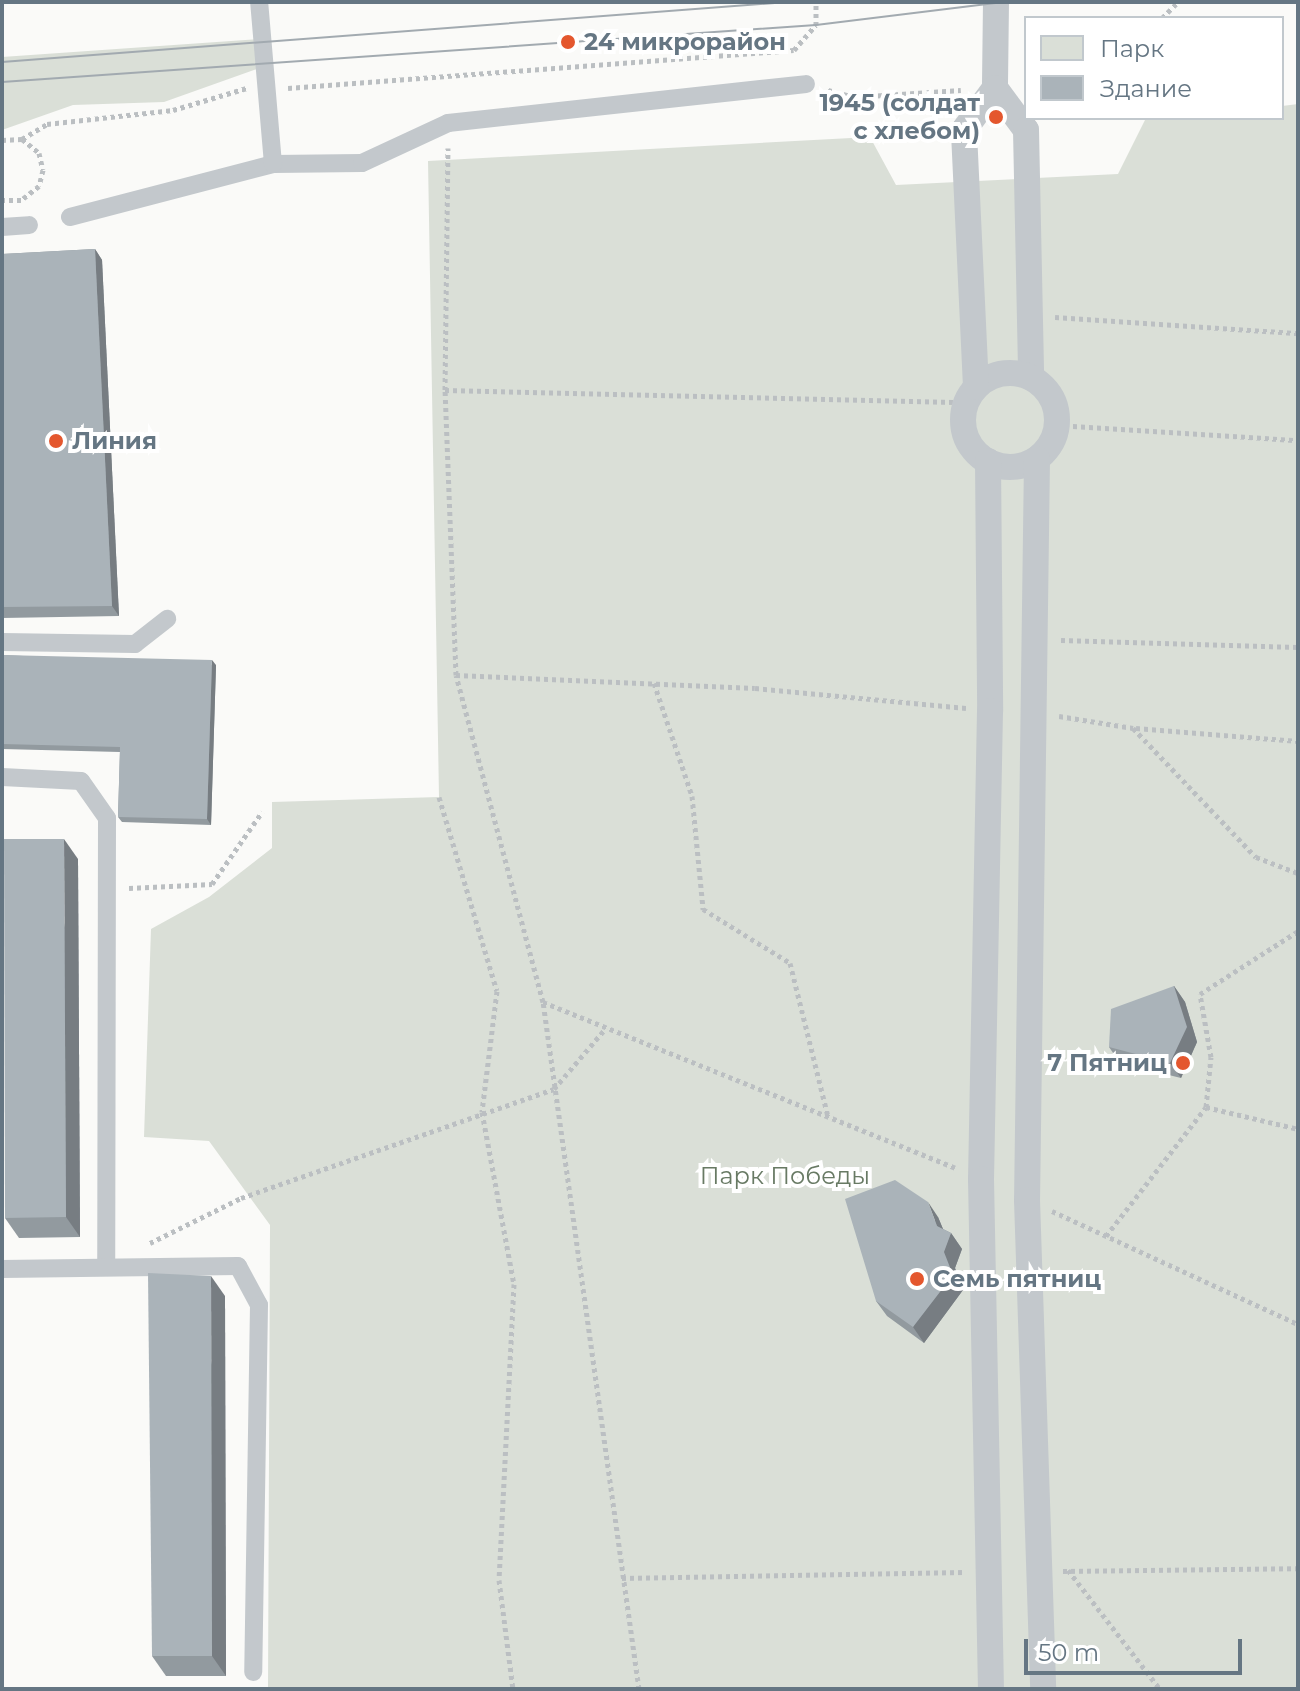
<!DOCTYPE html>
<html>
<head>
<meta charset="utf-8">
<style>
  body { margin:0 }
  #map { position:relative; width:1300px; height:1691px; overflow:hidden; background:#fafaf8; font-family:Montserrat,sans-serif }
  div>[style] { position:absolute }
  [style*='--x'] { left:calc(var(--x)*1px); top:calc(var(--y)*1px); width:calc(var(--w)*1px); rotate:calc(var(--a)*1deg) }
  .green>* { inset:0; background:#dadfd7 }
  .path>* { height:5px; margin-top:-2.5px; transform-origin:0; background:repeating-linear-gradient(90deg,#bbbfc2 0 4px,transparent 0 8px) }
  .service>* { height:18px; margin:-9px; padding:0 9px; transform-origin:9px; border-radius:9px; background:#c3c8cc }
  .pedestrian>* { height:26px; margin:-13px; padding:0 13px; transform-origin:13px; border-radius:13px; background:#c3c8cc }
  .pedestrian>.ring { margin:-13px; padding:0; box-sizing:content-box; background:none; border:26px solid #c3c8cc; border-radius:50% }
  .tram>* { height:2px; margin:-1px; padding:0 1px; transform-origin:1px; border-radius:1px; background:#a2aab0 }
  .wall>* { inset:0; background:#929a9f }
  .shaded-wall>* { inset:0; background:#777d82 }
  .building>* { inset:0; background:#aab3b9 }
  .dots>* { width:22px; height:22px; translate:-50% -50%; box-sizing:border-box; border:4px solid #fff; border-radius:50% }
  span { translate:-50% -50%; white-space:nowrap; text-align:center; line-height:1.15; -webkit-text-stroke:8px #fff; paint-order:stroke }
  .poi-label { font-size:24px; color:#657683; font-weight:700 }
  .left { translate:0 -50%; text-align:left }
  .right { translate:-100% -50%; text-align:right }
  .park-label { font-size:24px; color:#687a64 }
  .frame { position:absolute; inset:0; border:4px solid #657683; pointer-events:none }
  .legend { position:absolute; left:1024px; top:16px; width:260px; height:104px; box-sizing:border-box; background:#fff; border:2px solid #c1c8cd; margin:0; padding:10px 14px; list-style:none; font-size:24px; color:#657683 }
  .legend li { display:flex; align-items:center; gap:16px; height:40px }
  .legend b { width:40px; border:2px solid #c1c8cd }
  .scale { position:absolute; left:1024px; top:1639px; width:218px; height:36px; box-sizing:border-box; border:4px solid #657683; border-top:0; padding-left:10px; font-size:24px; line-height:28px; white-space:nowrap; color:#657683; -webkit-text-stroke:6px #fff; paint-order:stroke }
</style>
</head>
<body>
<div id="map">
  <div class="green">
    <i style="clip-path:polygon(259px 39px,257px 69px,164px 102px,73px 105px,2px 130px,2px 57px)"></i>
    <i style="clip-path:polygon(1298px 104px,1298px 1689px,268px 1689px,270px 1225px,209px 1141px,144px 1137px,151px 929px,209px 897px,272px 848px,272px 802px,439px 797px,428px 161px,870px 137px,896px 185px,1118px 174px,1146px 118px,1282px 118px,1282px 106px)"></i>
  </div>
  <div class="path">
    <i style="--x:1162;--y:18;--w:23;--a:-45"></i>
    <i style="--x:288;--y:88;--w:507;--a:-4.29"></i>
    <i style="--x:794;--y:50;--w:33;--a:-49"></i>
    <i style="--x:816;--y:25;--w:23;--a:-90"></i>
    <i style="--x:828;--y:90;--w:27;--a:15"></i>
    <i style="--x:854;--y:97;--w:107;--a:-3.7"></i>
    <i style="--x:22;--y:139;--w:29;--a:-31"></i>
    <i style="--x:47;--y:124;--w:127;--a:-6.3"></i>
    <i style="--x:173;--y:110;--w:77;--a:-16.6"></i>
    <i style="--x:2;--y:140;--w:20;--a:-3"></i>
    <i style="--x:22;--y:139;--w:22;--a:39"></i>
    <i style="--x:39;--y:153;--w:17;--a:77"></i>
    <i style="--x:43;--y:170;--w:16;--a:104"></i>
    <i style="--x:39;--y:186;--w:23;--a:142"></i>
    <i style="--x:21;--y:200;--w:19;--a:180"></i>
    <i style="--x:1055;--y:317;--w:244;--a:3.8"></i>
    <i style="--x:445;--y:390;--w:242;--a:-89.3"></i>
    <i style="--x:1057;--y:425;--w:241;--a:3.6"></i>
    <i style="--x:1061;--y:640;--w:237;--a:1.7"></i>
    <i style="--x:456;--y:675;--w:299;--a:2.5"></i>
    <i style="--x:755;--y:688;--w:212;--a:5.4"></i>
    <i style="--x:654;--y:683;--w:119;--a:71.4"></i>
    <i style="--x:692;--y:796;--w:114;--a:84.4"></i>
    <i style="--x:703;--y:909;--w:102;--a:31.8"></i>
    <i style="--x:790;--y:963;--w:158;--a:76.1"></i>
    <i style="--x:1059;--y:716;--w:75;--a:9.2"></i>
    <i style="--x:1133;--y:728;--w:178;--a:46.4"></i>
    <i style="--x:1256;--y:857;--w:45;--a:20.9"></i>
    <i style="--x:1136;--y:728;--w:163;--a:4.6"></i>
    <i style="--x:439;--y:797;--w:202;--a:73.4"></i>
    <i style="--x:497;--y:991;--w:122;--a:97.1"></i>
    <i style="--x:482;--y:1112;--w:175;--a:79.5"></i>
    <i style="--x:514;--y:1284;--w:296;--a:92.9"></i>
    <i style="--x:499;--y:1580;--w:110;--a:82.7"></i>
    <i style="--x:129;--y:888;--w:83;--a:-2.8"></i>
    <i style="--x:212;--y:884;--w:88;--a:-55.2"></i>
    <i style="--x:543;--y:1002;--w:444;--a:21.9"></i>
    <i style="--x:1206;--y:1107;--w:95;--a:13.4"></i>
    <i style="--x:1052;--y:1211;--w:271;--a:24.7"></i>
    <i style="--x:1106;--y:1236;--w:163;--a:-52.2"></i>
    <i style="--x:1206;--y:1107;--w:50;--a:-84.3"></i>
    <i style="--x:1211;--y:1057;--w:64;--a:-99.9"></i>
    <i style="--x:1200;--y:994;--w:117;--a:-32.7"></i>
    <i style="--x:150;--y:1243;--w:102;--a:-26.3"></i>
    <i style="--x:241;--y:1198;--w:331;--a:-19.2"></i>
    <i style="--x:554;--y:1089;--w:80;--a:-49.6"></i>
    <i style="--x:1068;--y:1570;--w:150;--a:52.3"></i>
    <i style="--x:1063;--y:1571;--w:235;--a:-0.7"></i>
    <i style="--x:622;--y:1578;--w:343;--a:-1"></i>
    <i style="--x:639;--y:1689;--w:694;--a:-97.95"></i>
    <i style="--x:543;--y:1002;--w:338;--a:-104.9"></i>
    <i style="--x:456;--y:675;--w:285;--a:-92.2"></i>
    <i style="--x:445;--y:390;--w:509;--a:1.35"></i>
  </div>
  <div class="service">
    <i style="--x:273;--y:164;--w:89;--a:-0.6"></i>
    <i style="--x:362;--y:163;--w:95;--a:-24.9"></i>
    <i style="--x:448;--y:123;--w:360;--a:-6.2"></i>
    <i style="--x:70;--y:217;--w:210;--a:-14.6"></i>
    <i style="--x:273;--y:164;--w:163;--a:-94.9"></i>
    <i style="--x:2;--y:227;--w:27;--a:-4"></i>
    <i style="--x:2;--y:642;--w:133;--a:0.9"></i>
    <i style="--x:135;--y:644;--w:41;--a:-38"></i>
    <i style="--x:2;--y:777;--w:79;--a:2.9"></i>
    <i style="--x:81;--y:781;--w:45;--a:54.9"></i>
    <i style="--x:107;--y:818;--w:447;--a:90.1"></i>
    <i style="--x:2;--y:1269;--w:236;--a:-0.7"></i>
    <i style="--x:238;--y:1266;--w:44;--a:61.7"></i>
    <i style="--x:259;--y:1305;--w:367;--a:90.9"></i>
  </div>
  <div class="pedestrian">
    <i style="--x:996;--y:2;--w:86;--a:90.7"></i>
    <i style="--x:995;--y:88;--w:52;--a:53.6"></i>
    <i style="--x:1026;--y:130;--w:248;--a:88.8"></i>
    <i class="ring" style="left:963px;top:373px;width:68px;height:68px"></i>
    <i style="--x:976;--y:387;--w:257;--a:-92.7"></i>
    <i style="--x:964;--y:130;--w:52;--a:-53.6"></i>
    <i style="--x:1037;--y:459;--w:741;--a:90.77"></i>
    <i style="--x:1027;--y:1200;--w:489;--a:88.1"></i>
    <i style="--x:988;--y:461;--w:250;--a:89.5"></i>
    <i style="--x:990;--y:711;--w:468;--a:91.1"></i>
    <i style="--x:981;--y:1179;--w:510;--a:88.88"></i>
  </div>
  <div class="tram">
    <i style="--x:2;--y:62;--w:788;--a:-4.37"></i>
    <i style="--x:2;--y:82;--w:816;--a:-4.01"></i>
    <i style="--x:816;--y:25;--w:189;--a:-7"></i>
  </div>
  <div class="wall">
    <i style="clip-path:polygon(95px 249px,102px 260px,119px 616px,2px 618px,2px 254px)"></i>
    <i style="clip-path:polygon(2px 655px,216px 665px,211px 825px,122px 822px,118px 817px,120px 752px,2px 749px)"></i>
    <i style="clip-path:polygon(78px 859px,80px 1237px,19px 1238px,5px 1218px)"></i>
    <i style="clip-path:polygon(1174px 986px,1185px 1002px,1197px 1042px,1181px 1078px,1120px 1063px,1109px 1047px)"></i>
    <i style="clip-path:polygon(938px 1217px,943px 1229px,951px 1233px,962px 1249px,955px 1268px,963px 1290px,924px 1343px,887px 1316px,876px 1301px)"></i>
    <i style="clip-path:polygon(225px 1296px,226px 1676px,166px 1676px,152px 1656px)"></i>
  </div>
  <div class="shaded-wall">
    <i style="clip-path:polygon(95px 249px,102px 260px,119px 616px,112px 606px)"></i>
    <i style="clip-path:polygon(212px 660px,216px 665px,211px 825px,207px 819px)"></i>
    <i style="clip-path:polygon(64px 839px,78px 859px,80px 1237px,66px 1217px)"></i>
    <i style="clip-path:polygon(1174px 986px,1185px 1002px,1197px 1042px,1181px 1078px,1170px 1063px)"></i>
    <i style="clip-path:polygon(928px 1202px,938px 1217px,948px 1241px,937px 1226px)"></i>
    <i style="clip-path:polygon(951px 1233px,962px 1249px,955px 1268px,963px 1290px,924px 1343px,913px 1327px)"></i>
    <i style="clip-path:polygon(211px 1276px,225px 1296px,226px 1676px,212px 1656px)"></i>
  </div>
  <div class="building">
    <i style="clip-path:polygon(95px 249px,112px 606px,2px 607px,2px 254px)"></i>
    <i style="clip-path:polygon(2px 655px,212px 660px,207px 819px,118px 817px,120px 747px,2px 744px)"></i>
    <i style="clip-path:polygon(4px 839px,64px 839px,66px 1217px,5px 1218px)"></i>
    <i style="clip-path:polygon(1174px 986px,1187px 1027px,1170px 1063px,1109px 1047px,1111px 1009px)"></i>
    <i style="clip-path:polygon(895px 1180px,928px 1202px,937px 1226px,951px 1233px,944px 1252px,953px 1275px,913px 1327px,876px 1301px,845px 1199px)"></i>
    <i style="clip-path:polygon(148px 1273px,211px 1276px,212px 1656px,152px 1656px)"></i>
  </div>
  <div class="dots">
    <i style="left:568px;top:42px;background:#e4572e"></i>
    <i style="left:996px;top:117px;background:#e4572e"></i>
    <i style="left:56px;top:441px;background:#e4572e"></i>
    <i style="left:1183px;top:1063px;background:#e4572e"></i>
    <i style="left:917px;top:1279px;background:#e4572e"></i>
  </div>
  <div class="poi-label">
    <span class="left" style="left:584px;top:42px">24 микрорайон</span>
    <span class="right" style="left:980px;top:117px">1945 (солдат<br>с хлебом)</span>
    <span class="left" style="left:72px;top:441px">Линия</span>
    <span class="right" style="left:1167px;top:1063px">7 Пятниц</span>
    <span class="left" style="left:933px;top:1279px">Семь пятниц</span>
  </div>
  <div class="park-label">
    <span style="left:785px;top:1176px">Парк Победы</span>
  </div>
  <div class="frame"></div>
  <ul class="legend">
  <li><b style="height:22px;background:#dadfd7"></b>Парк</li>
  <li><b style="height:22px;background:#aab3b9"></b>Здание</li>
  </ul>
  <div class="scale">50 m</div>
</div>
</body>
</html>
